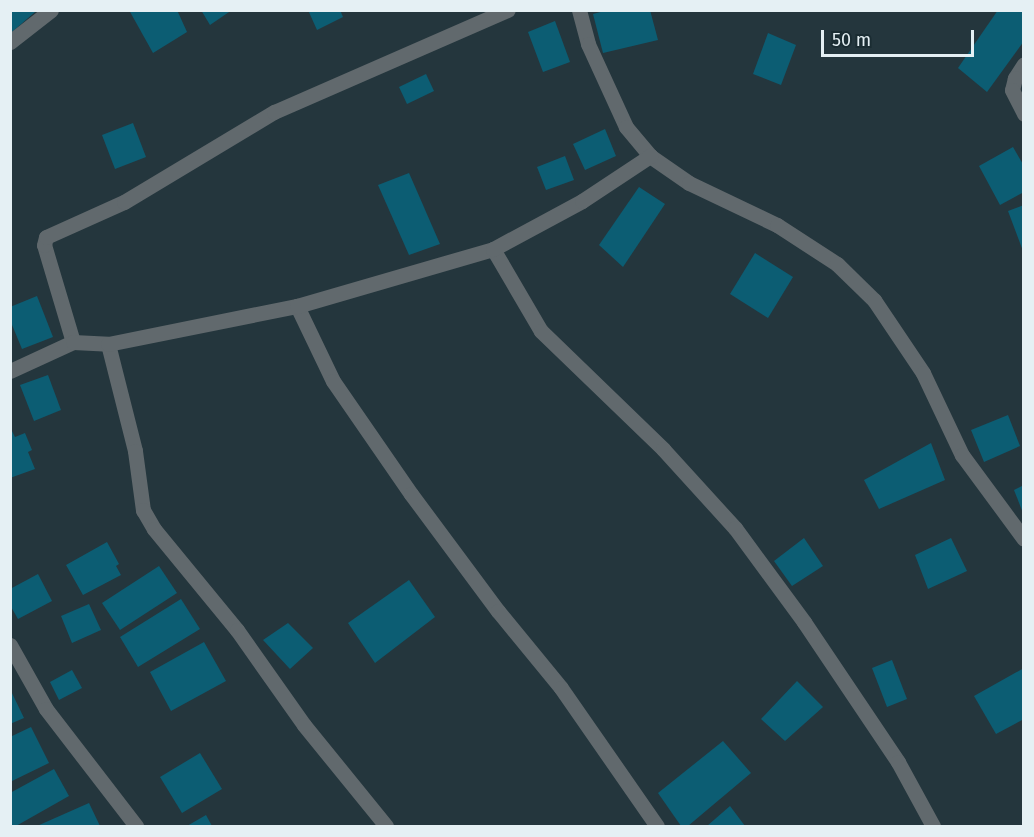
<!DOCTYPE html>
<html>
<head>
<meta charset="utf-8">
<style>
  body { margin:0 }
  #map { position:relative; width:1034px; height:837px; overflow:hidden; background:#24363d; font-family:"Fira Sans",sans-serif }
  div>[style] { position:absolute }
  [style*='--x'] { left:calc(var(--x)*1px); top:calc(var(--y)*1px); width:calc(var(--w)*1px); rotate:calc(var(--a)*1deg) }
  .building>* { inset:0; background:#0c5d73 }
  .minor>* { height:15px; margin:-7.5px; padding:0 7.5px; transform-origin:7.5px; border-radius:7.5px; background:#61696d }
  span { translate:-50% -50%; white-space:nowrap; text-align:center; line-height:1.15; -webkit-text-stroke:4.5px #1a2c32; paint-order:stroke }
  .frame { position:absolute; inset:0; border:12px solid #e5f0f4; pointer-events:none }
  .scale { position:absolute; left:821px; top:30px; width:153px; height:27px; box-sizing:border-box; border:3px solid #e5f0f4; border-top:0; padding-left:8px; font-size:18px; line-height:21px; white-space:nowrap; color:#e5f0f4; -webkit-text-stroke:4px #1a2c32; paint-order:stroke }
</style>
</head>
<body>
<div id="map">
  <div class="building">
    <i style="clip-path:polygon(10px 10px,34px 10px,35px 12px,12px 32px)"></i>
    <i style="clip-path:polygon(129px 10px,177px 10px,187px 32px,153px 53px)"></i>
    <i style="clip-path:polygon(201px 10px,232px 10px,210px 25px)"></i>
    <i style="clip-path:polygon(308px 10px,340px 10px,343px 17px,317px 30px)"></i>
    <i style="clip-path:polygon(608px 10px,650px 10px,658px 40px,603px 53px,593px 14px)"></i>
    <i style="clip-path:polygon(998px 10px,1024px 10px,1024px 41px,987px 92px,958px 68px)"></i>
    <i style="clip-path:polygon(555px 21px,570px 62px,543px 72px,528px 32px)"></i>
    <i style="clip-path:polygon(768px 33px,796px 45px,781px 85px,753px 74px)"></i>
    <i style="clip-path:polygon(426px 74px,434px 91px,407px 104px,399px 87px)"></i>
    <i style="clip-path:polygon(133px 123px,146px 157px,115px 169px,102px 135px)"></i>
    <i style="clip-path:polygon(605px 129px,616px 156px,585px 170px,573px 144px)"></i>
    <i style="clip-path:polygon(1013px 147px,1024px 166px,1024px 192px,1000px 205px,979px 166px)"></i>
    <i style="clip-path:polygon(565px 156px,574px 180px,546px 190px,537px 167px)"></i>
    <i style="clip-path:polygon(409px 173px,440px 244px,409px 255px,378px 185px)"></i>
    <i style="clip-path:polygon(639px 187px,665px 204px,623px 267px,599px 245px)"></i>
    <i style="clip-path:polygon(1024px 205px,1024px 251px,1023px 251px,1008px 211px)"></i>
    <i style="clip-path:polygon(755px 253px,793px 277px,768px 318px,730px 294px)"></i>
    <i style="clip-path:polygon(37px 296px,53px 337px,22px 349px,10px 320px,10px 307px)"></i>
    <i style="clip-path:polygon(48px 375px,61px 410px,34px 421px,20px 385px)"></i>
    <i style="clip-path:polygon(1008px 415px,1020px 446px,984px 462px,971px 430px)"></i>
    <i style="clip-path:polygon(10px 427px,15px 437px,25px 433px,32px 450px,28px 452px,35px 469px,10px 478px)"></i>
    <i style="clip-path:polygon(931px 443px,945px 480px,879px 509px,864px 480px)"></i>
    <i style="clip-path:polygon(1024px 485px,1024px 513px,1023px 513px,1014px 490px)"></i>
    <i style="clip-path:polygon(804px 538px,823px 566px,792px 586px,774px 561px)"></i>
    <i style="clip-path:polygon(951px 538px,967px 571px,928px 589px,915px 555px)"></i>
    <i style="clip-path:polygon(107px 542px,119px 564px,116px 566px,121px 575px,83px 595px,66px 565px)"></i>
    <i style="clip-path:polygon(159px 566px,177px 593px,120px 630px,102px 603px)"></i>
    <i style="clip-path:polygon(38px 574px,52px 601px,18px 619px,10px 605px,10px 589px)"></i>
    <i style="clip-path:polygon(409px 580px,435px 617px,375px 663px,348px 623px)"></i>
    <i style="clip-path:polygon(181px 599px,200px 629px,138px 667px,120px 637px)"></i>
    <i style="clip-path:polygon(89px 604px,101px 630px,72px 643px,61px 616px)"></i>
    <i style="clip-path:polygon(288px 623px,313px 648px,290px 669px,263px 640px)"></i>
    <i style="clip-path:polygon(204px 642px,226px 681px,171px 711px,150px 672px)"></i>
    <i style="clip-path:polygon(892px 660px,907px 699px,887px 707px,872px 668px)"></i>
    <i style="clip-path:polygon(1024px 668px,1024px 719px,996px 734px,974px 696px)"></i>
    <i style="clip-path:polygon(72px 670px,82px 688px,59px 700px,50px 682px)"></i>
    <i style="clip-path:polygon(797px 681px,823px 707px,785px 741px,761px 719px)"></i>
    <i style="clip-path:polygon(10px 689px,24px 718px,10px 724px)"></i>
    <i style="clip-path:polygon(31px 727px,49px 763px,12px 781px,10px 737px)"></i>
    <i style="clip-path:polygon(723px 741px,751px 773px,688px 826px,681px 826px,658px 793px)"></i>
    <i style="clip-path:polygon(200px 753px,222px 789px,182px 813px,160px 777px)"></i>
    <i style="clip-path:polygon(54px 769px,69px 796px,16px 826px,10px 826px,10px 793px)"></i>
    <i style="clip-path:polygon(89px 803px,100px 826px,37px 826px)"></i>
    <i style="clip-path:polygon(730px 806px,745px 826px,707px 826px)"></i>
    <i style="clip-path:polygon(206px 815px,212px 826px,187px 826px)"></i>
  </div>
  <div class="minor">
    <i style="--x:579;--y:10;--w:35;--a:75"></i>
    <i style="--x:588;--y:44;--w:91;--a:65.4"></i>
    <i style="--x:626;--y:127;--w:38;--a:50"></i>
    <i style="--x:650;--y:156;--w:47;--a:34.7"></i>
    <i style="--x:689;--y:183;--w:98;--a:25.5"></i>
    <i style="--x:777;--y:225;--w:72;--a:33"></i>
    <i style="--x:837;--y:264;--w:52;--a:44.2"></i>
    <i style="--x:874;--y:300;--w:88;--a:56.1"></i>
    <i style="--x:923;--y:373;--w:91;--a:64.6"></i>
    <i style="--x:962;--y:455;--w:104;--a:53.6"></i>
    <i style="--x:10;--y:42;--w:52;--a:-38"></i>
    <i style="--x:1024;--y:64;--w:17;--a:123"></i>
    <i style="--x:1015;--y:78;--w:12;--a:104"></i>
    <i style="--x:1012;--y:90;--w:27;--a:63"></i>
    <i style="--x:493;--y:249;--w:95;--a:59.7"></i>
    <i style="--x:541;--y:331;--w:170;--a:44"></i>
    <i style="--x:663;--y:449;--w:107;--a:47.7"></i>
    <i style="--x:735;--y:528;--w:117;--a:53.7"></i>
    <i style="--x:804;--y:622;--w:169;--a:56.1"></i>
    <i style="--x:898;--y:762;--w:73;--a:61.3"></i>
    <i style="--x:297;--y:306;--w:83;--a:64.4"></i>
    <i style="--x:333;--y:381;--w:137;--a:55.4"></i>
    <i style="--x:411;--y:494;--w:146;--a:53.4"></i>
    <i style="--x:498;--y:611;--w:99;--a:50.7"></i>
    <i style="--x:561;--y:688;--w:168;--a:55.2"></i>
    <i style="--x:73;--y:342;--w:101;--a:-106.6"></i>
    <i style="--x:44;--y:245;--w:8;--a:-76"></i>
    <i style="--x:46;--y:237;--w:85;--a:-24.2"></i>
    <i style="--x:124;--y:202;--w:175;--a:-31"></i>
    <i style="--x:274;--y:112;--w:255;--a:-23.6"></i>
    <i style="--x:108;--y:344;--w:110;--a:75.8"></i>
    <i style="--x:135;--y:451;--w:60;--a:82.3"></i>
    <i style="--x:143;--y:510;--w:22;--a:60"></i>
    <i style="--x:154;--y:529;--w:131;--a:50.6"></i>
    <i style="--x:237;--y:630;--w:116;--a:54.8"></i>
    <i style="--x:304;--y:725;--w:130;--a:50.9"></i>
    <i style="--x:10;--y:371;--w:69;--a:-24.7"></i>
    <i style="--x:73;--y:342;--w:35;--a:3"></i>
    <i style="--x:108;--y:344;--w:193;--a:-11.4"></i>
    <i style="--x:297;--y:306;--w:204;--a:-16.2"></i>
    <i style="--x:493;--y:249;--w:101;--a:-28.3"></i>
    <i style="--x:582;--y:201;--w:82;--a:-33.5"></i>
    <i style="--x:10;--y:645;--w:73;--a:60.6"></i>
    <i style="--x:46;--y:709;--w:148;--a:52.4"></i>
  </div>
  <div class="frame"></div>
  <div class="scale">50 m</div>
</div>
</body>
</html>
